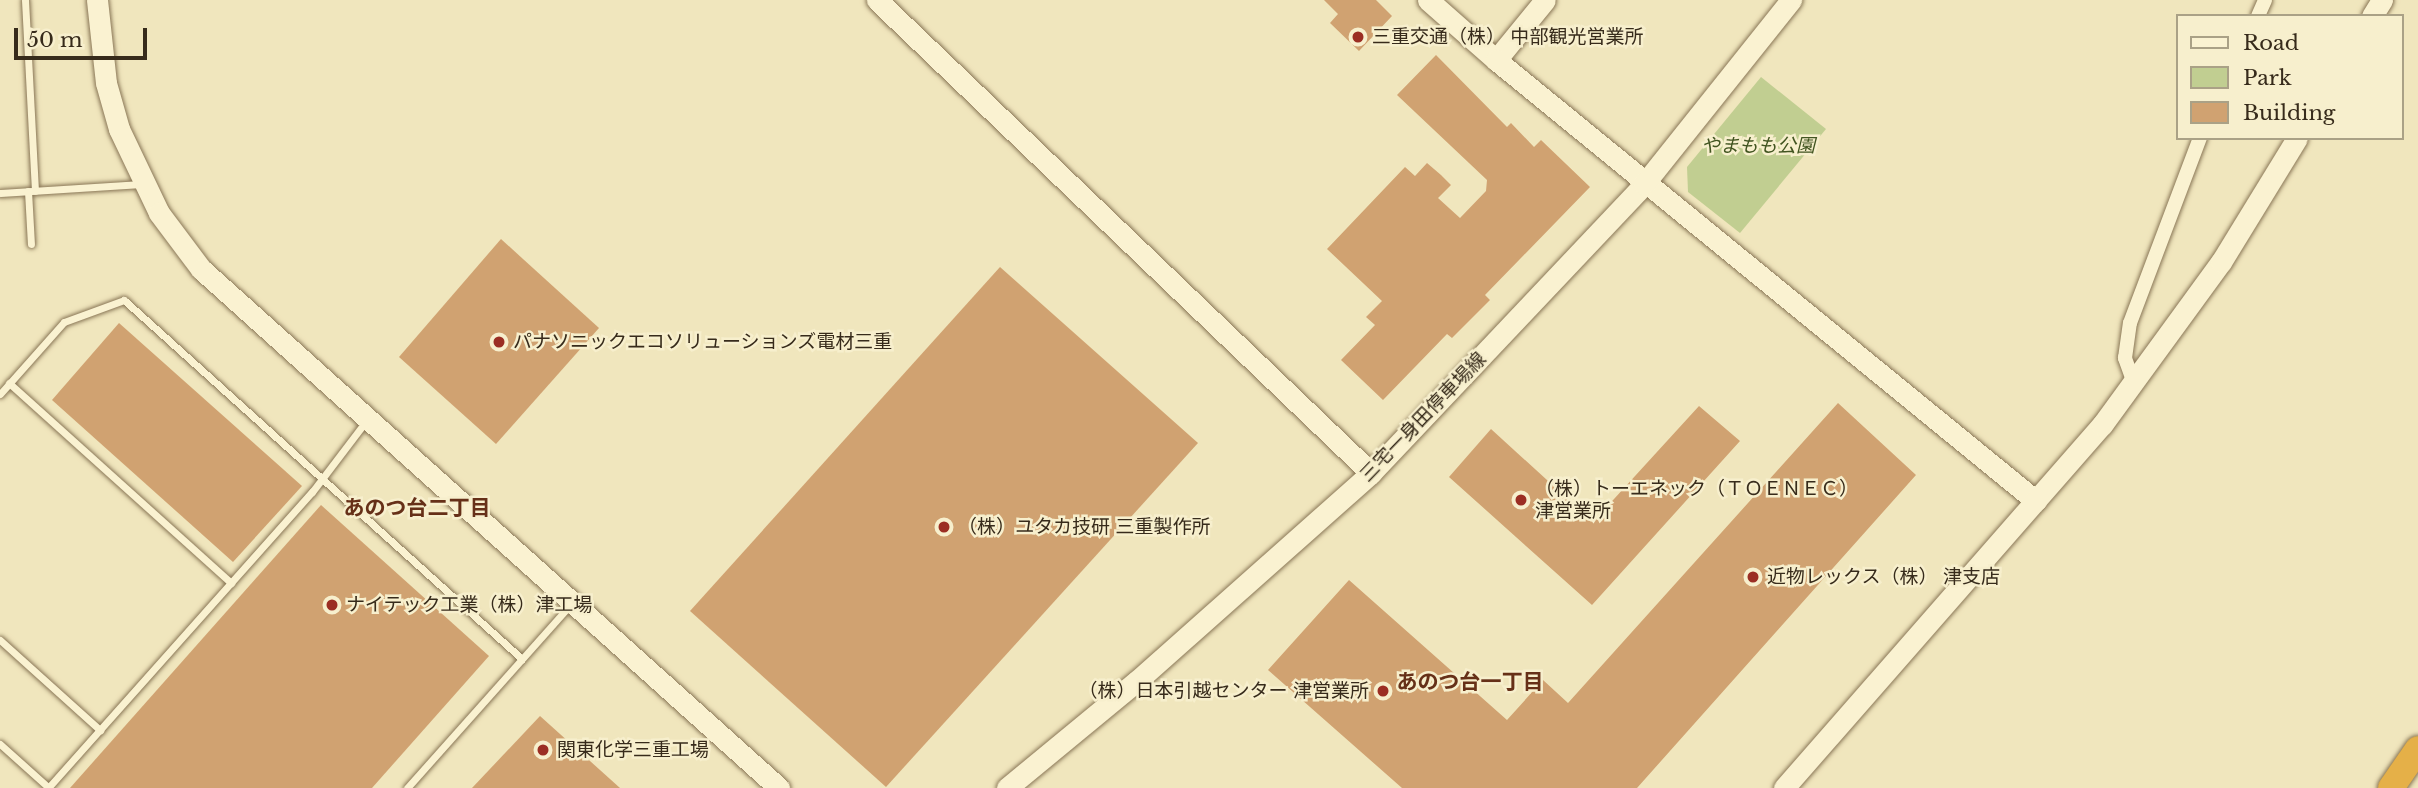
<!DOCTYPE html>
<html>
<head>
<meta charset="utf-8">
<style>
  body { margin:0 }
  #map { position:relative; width:2418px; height:788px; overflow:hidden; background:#f0e6bd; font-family:"Libre Baskerville","Noto Sans JP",serif }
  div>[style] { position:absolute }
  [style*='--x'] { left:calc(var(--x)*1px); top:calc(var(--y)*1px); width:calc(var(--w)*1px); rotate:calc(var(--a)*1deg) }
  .green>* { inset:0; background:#c1ce91 }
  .building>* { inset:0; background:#d0a271 }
  .roads { filter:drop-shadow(0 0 2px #897656) drop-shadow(0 0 2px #897656) }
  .lane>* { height:7px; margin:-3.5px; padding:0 3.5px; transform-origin:3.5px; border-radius:3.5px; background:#faf2d1 }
  .street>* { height:14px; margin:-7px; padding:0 7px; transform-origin:7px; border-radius:7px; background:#faf2d1 }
  .secondary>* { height:21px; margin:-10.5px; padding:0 10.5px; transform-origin:10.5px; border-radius:10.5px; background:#faf2d1 }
  .highway>* { height:26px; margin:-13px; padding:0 13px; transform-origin:13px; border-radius:13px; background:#e5b048 }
  .dots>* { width:19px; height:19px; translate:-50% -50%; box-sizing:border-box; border:4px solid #f7efcd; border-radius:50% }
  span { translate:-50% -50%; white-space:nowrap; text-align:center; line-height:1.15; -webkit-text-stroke:5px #f7efcd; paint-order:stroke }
  .poi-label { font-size:19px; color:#372b1b }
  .left { translate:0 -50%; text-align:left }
  .right { translate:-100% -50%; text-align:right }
  .park-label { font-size:19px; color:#425521; font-style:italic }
  .street-label { font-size:19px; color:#372b1b }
  .neighbourhood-label { font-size:21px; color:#663018; font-weight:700 }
  .legend { position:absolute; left:2176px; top:14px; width:228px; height:126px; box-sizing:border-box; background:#f7efcd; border:2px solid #aaa186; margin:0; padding:9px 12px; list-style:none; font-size:21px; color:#372b1b }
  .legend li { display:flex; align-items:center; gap:14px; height:35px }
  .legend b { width:35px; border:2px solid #aaa186 }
  .scale { position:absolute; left:14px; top:28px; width:133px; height:32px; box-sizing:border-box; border:4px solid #372b1b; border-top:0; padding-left:9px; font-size:21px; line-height:24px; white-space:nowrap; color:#372b1b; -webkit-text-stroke:5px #f7efcd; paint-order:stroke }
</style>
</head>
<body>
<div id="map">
  <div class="green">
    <i style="clip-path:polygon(1761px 77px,1826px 129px,1740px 233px,1688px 192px,1687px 167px)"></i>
  </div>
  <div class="building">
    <i style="clip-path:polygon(1324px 0,1376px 0,1392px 16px,1359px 51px,1330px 23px,1338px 14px)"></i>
    <i style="clip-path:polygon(1436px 55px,1507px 127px,1511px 123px,1534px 147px,1541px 140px,1590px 187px,1485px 295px,1490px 300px,1452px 338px,1447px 334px,1383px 400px,1341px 360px,1375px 325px,1366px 317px,1382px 301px,1327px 249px,1405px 167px,1415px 176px,1427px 163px,1441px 175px,1451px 185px,1438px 198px,1460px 218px,1486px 191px,1487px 180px,1397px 95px)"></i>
    <i style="clip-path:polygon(501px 239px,599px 328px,496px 444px,399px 357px)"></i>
    <i style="clip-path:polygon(1000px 267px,1198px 443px,886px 787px,690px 611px)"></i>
    <i style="clip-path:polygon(119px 323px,302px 486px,233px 562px,52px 400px)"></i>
    <i style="clip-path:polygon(1838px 403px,1916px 475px,1637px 788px,1402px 788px,1268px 670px,1349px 580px,1507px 720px,1543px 680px,1568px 703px)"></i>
    <i style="clip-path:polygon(1699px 406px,1740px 441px,1592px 605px,1449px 477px,1491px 429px,1593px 522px)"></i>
    <i style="clip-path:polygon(321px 505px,489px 656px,372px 788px,70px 788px)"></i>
    <i style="clip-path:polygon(540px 716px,620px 788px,472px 788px)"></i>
  </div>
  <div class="roads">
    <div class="lane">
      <i style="--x:25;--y:0;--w:191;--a:87"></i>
      <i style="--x:28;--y:191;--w:53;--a:86.8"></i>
      <i style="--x:0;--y:193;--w:142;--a:-3.6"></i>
      <i style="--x:9;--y:383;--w:299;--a:42"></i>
      <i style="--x:0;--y:394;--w:96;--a:-48.4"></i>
      <i style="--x:64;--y:322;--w:64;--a:-20.1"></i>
      <i style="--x:124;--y:300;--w:536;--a:42.05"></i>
      <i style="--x:0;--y:640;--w:135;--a:42"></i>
      <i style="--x:0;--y:744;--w:64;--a:41.9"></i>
      <i style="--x:48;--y:788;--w:397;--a:-48.3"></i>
      <i style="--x:312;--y:492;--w:89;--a:-52.7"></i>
      <i style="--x:407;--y:788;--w:246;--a:-48.3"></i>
    </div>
    <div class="street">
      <i style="--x:2258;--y:16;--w:17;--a:-66"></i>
      <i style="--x:2134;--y:383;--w:27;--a:-110"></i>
      <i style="--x:2125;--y:358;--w:35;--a:-82"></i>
      <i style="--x:2130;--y:323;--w:198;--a:-69.3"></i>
    </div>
    <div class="secondary">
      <i style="--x:97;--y:0;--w:83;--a:83.8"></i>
      <i style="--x:106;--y:83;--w:48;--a:74.2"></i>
      <i style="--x:119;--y:129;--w:93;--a:64.5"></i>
      <i style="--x:159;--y:213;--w:70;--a:53.1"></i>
      <i style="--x:201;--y:269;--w:777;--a:41.92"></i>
      <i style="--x:877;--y:0;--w:684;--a:43.76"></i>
      <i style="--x:1428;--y:0;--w:91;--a:41.4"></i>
      <i style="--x:1496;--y:60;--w:77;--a:-50.8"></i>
      <i style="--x:2372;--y:16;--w:19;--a:-58"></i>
      <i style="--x:1496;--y:60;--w:697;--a:39.24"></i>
      <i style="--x:1007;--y:788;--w:168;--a:-39.5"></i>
      <i style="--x:1137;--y:681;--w:313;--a:-41.6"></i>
      <i style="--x:1371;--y:473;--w:398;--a:-46.6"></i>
      <i style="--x:1644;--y:184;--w:236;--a:-51.4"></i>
      <i style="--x:1784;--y:788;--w:483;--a:-48.8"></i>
      <i style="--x:2102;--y:425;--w:202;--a:-53.9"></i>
      <i style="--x:2221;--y:262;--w:145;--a:-58.5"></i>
    </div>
    <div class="highway">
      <i style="--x:2391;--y:788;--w:47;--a:-55.3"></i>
    </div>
  </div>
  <div class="dots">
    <i style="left:1358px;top:37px;background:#9b2e23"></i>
    <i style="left:499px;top:342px;background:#9b2e23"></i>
    <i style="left:1521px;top:500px;background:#9b2e23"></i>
    <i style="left:944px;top:527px;background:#9b2e23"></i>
    <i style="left:1753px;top:577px;background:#9b2e23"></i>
    <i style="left:332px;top:605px;background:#9b2e23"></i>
    <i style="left:1383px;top:691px;background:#9b2e23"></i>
    <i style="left:543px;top:750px;background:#9b2e23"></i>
  </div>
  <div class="poi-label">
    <span class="left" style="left:1372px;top:37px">三重交通（株） 中部観光営業所</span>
    <span class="left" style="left:513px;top:342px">パナソニックエコソリューションズ電材三重</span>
    <span class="left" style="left:1535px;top:500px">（株）トーエネック（ＴＯＥＮＥＣ）<br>津営業所</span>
    <span class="left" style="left:958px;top:527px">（株）ユタカ技研 三重製作所</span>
    <span class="left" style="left:1767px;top:577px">近物レックス（株） 津支店</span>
    <span class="left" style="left:346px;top:605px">ナイテック工業（株）津工場</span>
    <span class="right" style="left:1369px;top:691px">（株）日本引越センター 津営業所</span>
    <span class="left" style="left:557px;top:750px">関東化学三重工場</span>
  </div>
  <div class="park-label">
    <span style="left:1758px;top:146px">やまもも公園</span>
  </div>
  <div class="street-label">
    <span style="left:1423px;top:417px;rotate:-46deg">三宅一身田停車場線</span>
  </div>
  <div class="neighbourhood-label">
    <span style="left:417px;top:508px">あのつ台二丁目</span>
    <span style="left:1470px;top:682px">あのつ台一丁目</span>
  </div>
  <ul class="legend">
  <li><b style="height:9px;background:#faf2d1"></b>Road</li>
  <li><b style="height:19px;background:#c1ce91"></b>Park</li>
  <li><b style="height:19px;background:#d0a271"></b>Building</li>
  </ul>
  <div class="scale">50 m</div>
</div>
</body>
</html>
